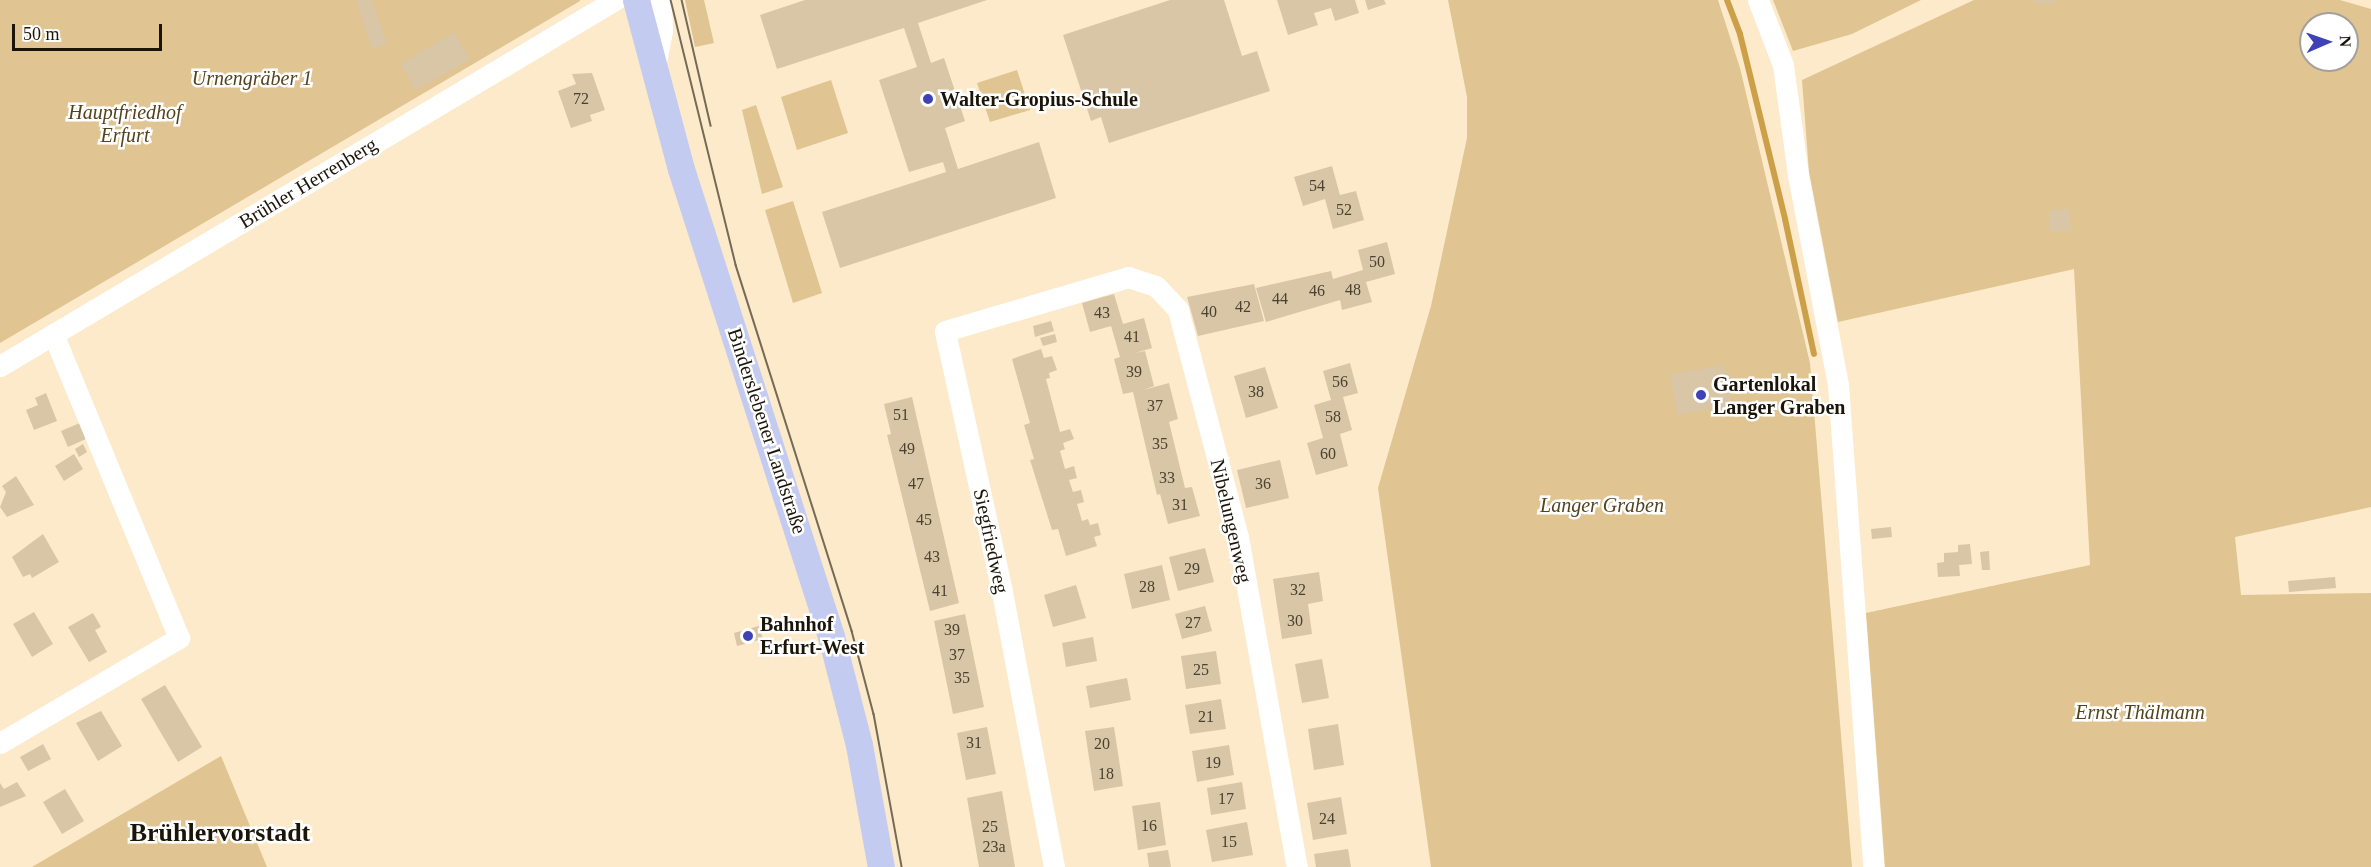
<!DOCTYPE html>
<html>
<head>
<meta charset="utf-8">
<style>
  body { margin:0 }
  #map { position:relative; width:2371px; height:867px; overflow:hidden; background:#fceaca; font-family:"Times New Roman",serif }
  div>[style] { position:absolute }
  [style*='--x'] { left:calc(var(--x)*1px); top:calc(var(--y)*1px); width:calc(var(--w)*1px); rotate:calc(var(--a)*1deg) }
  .green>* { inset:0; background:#e0c491 }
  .stream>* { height:6px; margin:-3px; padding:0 3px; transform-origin:3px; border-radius:3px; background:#cba049 }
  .building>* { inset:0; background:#d8c6a7 }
  .minor>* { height:21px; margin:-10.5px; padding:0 10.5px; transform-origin:10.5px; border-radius:10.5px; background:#fff }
  .major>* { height:27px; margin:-13.5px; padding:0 13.5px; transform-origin:13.5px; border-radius:13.5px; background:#c3cbf0 }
  .tram>* { height:1.5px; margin:-0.75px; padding:0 0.75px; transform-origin:0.75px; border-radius:0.75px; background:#756a56 }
  .dots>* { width:16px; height:16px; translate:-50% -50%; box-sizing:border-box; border:3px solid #fff; border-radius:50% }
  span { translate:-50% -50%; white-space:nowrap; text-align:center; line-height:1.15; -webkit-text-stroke:5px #fff; paint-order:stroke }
  .number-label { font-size:16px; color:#4a4130 }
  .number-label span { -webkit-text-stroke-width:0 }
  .park-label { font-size:20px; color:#54421d; font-style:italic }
  .poi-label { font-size:20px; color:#1b1509; font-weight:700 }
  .left { translate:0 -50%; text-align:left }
  .street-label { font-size:20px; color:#1b1509 }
  .district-label { font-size:26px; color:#1b1509; font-weight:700 }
  .north { position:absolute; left:2299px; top:12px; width:60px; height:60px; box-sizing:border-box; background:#fff; border:2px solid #a4a19d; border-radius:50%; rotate:88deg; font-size:16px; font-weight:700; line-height:24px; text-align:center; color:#1b1509 }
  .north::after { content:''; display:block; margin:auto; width:21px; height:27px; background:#3f42b7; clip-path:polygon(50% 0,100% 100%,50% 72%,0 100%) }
  .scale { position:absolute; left:12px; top:24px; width:150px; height:27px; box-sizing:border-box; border:3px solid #1b1509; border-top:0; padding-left:8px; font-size:18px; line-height:21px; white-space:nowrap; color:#1b1509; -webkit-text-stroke:4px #fff; paint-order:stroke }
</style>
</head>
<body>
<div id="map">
  <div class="green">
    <i style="clip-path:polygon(0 0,580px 0,580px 1px,0 343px)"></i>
    <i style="clip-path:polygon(685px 0,704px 0,714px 43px,695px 47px)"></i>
    <i style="clip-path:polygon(1448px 0,1718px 0,1740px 68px,1810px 363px,1852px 867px,1431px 867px,1378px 488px,1431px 306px,1467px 138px,1467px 97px)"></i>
    <i style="clip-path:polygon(1773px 0,1921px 0,1852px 34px,1793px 51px)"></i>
    <i style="clip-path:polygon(evenodd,1974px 0,2340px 0,2371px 9px,2371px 507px,2235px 537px,2241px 595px,2371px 593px,2371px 867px,1885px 867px,1866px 613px,2090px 565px,2074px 269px,1838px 322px,1809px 172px,1802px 80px,1974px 0,2311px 24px,2347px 24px,2347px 60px,2311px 60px,2311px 24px)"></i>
    <i style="clip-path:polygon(1017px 70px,1030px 110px,990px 122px,977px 83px)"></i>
    <i style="clip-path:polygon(831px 80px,848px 133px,797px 150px,781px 97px)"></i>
    <i style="clip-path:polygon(756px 105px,783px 187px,762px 194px,742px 110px)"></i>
    <i style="clip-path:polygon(793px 201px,822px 293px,793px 303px,765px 210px)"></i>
    <i style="clip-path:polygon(221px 756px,267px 867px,32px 867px)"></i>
  </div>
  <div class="stream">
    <i style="--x:1727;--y:0;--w:36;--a:69"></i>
    <i style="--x:1740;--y:34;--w:190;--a:76.3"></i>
    <i style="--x:1785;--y:219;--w:138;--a:77.9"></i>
  </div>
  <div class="building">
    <i style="clip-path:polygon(356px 0,372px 0,387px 44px,372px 49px)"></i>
    <i style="clip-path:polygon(805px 0,987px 0,918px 23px,931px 63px,944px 58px,965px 121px,945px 128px,958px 169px,1039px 142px,1056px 198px,840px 268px,822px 212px,946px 172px,943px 162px,909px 172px,879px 80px,917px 67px,904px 28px,777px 69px,760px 15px)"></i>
    <i style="clip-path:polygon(1170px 0,1224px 0,1242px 56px,1257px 51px,1270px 91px,1109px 143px,1101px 117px,1091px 121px,1063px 35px)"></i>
    <i style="clip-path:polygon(1277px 0,1355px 0,1359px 13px,1335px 21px,1331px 8px,1314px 13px,1318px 25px,1288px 35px)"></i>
    <i style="clip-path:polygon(1365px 0,1384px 0,1386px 4px,1368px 10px)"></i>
    <i style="clip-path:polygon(2034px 0,2055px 0,2055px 4px,2034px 4px)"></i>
    <i style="clip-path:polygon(454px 32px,470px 59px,416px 90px,400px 64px)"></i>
    <i style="clip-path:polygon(592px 73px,605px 110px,590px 115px,592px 121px,571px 128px,558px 91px,576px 84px,572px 74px)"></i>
    <i style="clip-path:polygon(1332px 166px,1340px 195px,1356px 191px,1364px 220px,1333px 229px,1325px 199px,1303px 206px,1294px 177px)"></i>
    <i style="clip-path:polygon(2070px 209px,2071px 231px,2050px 232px,2049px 210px)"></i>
    <i style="clip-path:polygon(1387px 242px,1395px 274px,1366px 282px,1372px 302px,1342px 310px,1340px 300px,1266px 322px,1256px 288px,1331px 271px,1333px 279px,1363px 270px,1358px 250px)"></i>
    <i style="clip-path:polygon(1254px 284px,1264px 321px,1198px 336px,1187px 297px)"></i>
    <i style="clip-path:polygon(1114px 294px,1123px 324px,1144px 318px,1152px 348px,1135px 353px,1145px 351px,1154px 386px,1143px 390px,1169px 383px,1178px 419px,1169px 422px,1185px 488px,1192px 487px,1200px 516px,1168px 524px,1160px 494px,1157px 495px,1133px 392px,1123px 394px,1114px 359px,1120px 357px,1111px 326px,1090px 332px,1082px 303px)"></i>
    <i style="clip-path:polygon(1051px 321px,1054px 331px,1035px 337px,1033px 326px)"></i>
    <i style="clip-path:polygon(1055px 334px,1057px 342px,1043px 346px,1040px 338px)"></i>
    <i style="clip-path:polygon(1041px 349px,1044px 358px,1052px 356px,1057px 370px,1049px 373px,1050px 378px,1046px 379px,1060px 432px,1070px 429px,1074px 439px,1063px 443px,1065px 449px,1060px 451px,1065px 469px,1074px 466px,1077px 478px,1069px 480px,1073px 492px,1081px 490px,1084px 502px,1077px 504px,1082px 521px,1088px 519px,1090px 525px,1098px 523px,1101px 535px,1094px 537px,1097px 546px,1066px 556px,1058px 529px,1052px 530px,1030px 460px,1034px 459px,1024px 425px,1030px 423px,1012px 359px)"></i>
    <i style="clip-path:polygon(1350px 363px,1358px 393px,1343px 397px,1352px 430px,1340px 434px,1348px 466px,1316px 475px,1307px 443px,1323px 438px,1314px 405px,1331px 400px,1323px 371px)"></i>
    <i style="clip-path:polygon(1724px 365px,1731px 406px,1677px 415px,1670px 374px)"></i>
    <i style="clip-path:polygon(1265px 367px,1278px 408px,1246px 418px,1234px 376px)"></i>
    <i style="clip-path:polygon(46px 393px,57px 421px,34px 430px,26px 410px,38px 405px,35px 398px)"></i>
    <i style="clip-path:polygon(912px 397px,959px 603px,930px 611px,887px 435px,891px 434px,884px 404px)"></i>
    <i style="clip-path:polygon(80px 423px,86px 439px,68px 447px,61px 431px)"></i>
    <i style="clip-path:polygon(83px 444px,87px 452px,79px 457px,75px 449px)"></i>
    <i style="clip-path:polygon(74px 454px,83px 469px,64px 481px,55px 466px)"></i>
    <i style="clip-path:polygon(1280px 460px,1289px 498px,1246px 508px,1237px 470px)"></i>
    <i style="clip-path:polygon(16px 476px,34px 505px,7px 517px,0 507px,6px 492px,2px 486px)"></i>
    <i style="clip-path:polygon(1891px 527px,1892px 537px,1872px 539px,1871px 529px)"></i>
    <i style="clip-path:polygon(43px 534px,59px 562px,32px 578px,30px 574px,23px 577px,12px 557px)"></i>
    <i style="clip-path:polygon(1970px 544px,1972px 564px,1959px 565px,1960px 576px,1938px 577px,1937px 563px,1944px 562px,1944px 553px,1958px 552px,1958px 545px)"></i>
    <i style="clip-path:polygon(1205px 548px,1214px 582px,1178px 591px,1169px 557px)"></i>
    <i style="clip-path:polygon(1989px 551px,1990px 570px,1982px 570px,1980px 552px)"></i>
    <i style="clip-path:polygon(1162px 565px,1170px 600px,1132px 609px,1124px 574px)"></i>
    <i style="clip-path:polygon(1319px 572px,1323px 601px,1308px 604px,1312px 634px,1282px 639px,1273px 579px)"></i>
    <i style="clip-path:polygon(2335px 577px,2336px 588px,2289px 592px,2288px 581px)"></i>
    <i style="clip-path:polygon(1076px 585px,1086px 618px,1053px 627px,1044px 595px)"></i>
    <i style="clip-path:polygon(1205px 606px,1212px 631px,1182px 639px,1175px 614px)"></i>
    <i style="clip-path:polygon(34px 612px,53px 644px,32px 657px,13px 624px)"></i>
    <i style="clip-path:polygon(93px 613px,101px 627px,95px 630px,107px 652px,89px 662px,68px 627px)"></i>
    <i style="clip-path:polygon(965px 614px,984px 707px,953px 714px,934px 621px)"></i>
    <i style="clip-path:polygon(759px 626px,763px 639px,737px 646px,734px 633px)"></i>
    <i style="clip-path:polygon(1093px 637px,1097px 661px,1066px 667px,1062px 643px)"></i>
    <i style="clip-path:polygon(1216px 651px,1221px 684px,1186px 689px,1181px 656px)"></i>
    <i style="clip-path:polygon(1322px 659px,1329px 698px,1302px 703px,1295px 664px)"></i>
    <i style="clip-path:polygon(1127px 678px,1131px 700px,1090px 708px,1086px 686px)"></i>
    <i style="clip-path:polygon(165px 685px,202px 747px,178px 762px,141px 699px)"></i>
    <i style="clip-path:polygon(1221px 699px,1226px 729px,1190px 734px,1185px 705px)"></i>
    <i style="clip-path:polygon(101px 711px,122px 746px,98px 761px,76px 723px)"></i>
    <i style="clip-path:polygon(1338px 724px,1344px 765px,1314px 770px,1308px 729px)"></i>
    <i style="clip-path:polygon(987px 727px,996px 774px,966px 780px,957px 733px)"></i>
    <i style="clip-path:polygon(1114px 727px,1123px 786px,1094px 791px,1085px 731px)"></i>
    <i style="clip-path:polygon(43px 744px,51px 759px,28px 771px,20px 757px)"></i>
    <i style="clip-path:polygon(1229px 745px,1234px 775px,1197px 782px,1192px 751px)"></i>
    <i style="clip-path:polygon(17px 782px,26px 796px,0 807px,0 783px,4px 789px)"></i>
    <i style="clip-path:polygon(1242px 782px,1246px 809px,1211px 815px,1207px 788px)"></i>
    <i style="clip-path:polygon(65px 789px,84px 821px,62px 834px,43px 802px)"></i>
    <i style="clip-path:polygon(1002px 791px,1015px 867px,979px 867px,967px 798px)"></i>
    <i style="clip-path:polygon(1341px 797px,1347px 834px,1313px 840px,1307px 803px)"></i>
    <i style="clip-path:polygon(1160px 802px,1166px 845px,1138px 850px,1132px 806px)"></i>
    <i style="clip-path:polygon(1247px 822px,1253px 855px,1212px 862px,1206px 830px)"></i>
    <i style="clip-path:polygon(1348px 849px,1351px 867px,1316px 867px,1314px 854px)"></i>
    <i style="clip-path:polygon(1168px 850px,1171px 867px,1149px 867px,1147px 853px)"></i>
  </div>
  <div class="minor">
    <i style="--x:1758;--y:0;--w:70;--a:69"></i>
    <i style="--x:1783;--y:65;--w:111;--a:82.2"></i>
    <i style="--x:1798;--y:175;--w:214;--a:79.2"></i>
    <i style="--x:1838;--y:385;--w:483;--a:85.8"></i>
    <i style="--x:655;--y:67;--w:37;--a:-79"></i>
    <i style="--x:662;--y:31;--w:31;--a:-92"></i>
    <i style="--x:0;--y:366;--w:716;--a:-30.76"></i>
    <i style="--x:0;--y:743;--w:208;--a:-30.4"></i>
    <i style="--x:179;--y:638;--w:329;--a:-112.5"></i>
    <i style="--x:1054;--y:867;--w:281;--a:-100.7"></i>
    <i style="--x:1002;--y:591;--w:266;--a:-102.4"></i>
    <i style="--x:945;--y:331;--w:191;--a:-16.4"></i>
    <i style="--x:1128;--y:277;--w:29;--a:18"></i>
    <i style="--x:1156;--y:286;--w:33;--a:47"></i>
    <i style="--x:1178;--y:310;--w:235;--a:75.2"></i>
    <i style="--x:1238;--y:537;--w:335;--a:79.9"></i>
  </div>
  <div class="major">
    <i style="--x:636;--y:0;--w:175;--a:75.1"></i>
    <i style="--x:681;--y:169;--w:490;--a:72.2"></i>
    <i style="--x:831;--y:636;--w:113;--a:75.6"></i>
    <i style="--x:859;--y:745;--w:124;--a:79.8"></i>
  </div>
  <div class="tram">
    <i style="--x:671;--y:0;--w:273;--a:76.2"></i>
    <i style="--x:736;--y:265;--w:384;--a:72.4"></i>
    <i style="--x:852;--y:631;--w:86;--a:75.2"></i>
    <i style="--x:874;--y:714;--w:156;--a:79.6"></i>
    <i style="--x:682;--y:0;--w:129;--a:77"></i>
  </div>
  <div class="dots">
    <i style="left:928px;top:99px;background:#3f42b7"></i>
    <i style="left:1701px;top:395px;background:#3f42b7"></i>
    <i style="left:748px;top:636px;background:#3f42b7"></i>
  </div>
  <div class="number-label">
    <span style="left:581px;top:99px">72</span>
    <span style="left:1317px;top:186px">54</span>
    <span style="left:1344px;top:210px">52</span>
    <span style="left:1377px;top:262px">50</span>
    <span style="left:1353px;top:290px">48</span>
    <span style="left:1317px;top:291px">46</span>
    <span style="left:1280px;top:299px">44</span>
    <span style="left:1243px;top:307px">42</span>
    <span style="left:1209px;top:312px">40</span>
    <span style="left:1102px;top:313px">43</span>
    <span style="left:1132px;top:337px">41</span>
    <span style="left:1134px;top:372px">39</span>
    <span style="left:1340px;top:382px">56</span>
    <span style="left:1256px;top:392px">38</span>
    <span style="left:1155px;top:406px">37</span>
    <span style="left:901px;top:415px">51</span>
    <span style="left:1333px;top:417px">58</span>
    <span style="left:1160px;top:444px">35</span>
    <span style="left:907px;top:449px">49</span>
    <span style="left:1328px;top:454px">60</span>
    <span style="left:1167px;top:478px">33</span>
    <span style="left:916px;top:484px">47</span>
    <span style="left:1263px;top:484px">36</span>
    <span style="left:1180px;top:505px">31</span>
    <span style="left:924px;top:520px">45</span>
    <span style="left:932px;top:557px">43</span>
    <span style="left:1192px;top:569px">29</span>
    <span style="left:1147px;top:587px">28</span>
    <span style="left:1298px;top:590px">32</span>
    <span style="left:940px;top:591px">41</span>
    <span style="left:1295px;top:621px">30</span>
    <span style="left:1193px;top:623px">27</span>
    <span style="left:952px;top:630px">39</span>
    <span style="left:957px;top:655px">37</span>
    <span style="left:1201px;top:670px">25</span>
    <span style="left:962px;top:678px">35</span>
    <span style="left:1206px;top:717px">21</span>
    <span style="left:974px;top:743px">31</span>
    <span style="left:1102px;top:744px">20</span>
    <span style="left:1213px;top:763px">19</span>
    <span style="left:1106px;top:774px">18</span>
    <span style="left:1226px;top:799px">17</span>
    <span style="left:1327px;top:819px">24</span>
    <span style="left:1149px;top:826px">16</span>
    <span style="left:990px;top:827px">25</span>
    <span style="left:1229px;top:842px">15</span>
    <span style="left:994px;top:847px">23a</span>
  </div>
  <div class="park-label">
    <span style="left:252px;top:78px">Urnengräber 1</span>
    <span style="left:125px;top:124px">Hauptfriedhof<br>Erfurt</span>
    <span style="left:1602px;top:505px">Langer Graben</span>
    <span style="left:2140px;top:712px">Ernst Thälmann</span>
  </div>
  <div class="poi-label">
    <span class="left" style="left:940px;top:99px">Walter-Gropius-Schule</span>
    <span class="left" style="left:1713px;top:396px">Gartenlokal<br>Langer Graben</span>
    <span class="left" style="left:760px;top:636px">Bahnhof<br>Erfurt-West</span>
  </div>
  <div class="street-label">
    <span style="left:308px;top:183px;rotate:-31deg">Brühler Herrenberg</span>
    <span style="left:767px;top:431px;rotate:72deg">Binderslebener Landstraße</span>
    <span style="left:1231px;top:521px;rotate:77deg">Nibelungenweg</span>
    <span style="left:991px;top:541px;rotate:78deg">Siegfriedweg</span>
  </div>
  <div class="district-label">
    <span style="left:220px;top:833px">Brühlervorstadt</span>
  </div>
  <div class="north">N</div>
  <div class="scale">50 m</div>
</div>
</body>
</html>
